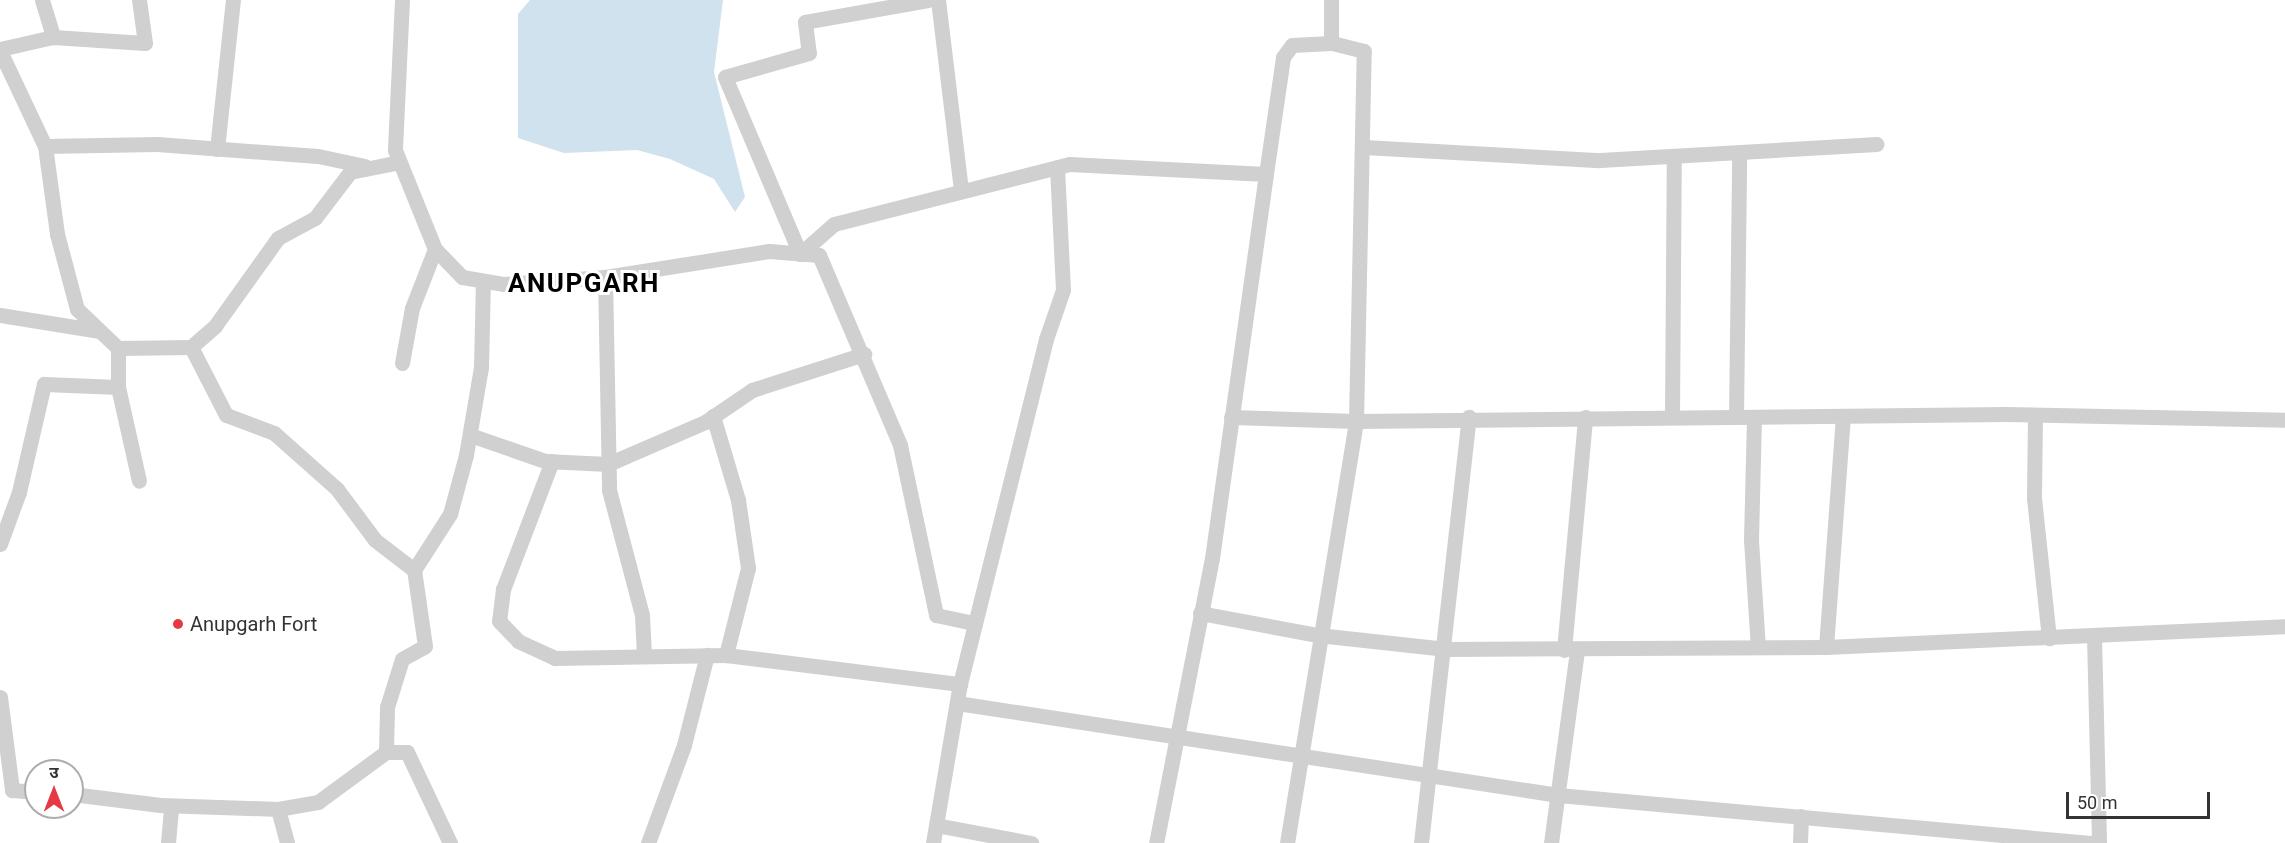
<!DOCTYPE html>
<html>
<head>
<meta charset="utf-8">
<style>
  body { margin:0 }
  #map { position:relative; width:2285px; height:843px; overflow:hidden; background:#fff; font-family:Roboto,"Noto Sans Devanagari",sans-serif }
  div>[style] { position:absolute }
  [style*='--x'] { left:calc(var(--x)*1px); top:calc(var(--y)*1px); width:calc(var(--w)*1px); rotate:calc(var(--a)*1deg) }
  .water>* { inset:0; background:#cfe2ee }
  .street>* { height:15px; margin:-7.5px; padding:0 7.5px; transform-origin:7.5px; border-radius:7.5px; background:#d0d0d0 }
  .dots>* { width:16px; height:16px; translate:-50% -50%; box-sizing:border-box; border:3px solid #fff; border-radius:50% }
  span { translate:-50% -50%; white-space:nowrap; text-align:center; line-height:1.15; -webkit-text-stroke:6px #fff; paint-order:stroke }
  .poi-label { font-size:20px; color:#333 }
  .left { translate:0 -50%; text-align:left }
  .district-label { font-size:26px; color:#000; font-weight:700; letter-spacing:1.5px }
  .north { position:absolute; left:24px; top:759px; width:60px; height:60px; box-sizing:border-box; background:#fff; border:2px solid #adadad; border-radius:50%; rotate:0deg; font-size:16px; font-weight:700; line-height:24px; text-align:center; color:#333 }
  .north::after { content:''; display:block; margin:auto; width:21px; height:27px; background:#e63946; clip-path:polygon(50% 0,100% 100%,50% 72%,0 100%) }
  .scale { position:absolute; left:2066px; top:792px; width:144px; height:27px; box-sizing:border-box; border:3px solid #333; border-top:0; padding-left:8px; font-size:18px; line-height:21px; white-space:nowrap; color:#333; -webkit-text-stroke:4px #fff; paint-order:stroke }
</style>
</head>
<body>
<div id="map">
  <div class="water">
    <i style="clip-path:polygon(530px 0,723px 0,714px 72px,745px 197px,735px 212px,714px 179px,670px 159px,637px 150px,564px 153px,518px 138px,518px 14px)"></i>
  </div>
  <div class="street">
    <i style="--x:42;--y:0;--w:39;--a:73"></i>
    <i style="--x:402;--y:0;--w:150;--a:92.7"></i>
    <i style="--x:395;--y:150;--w:107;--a:68"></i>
    <i style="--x:435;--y:249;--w:39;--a:46"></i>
    <i style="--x:462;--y:277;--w:43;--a:9.5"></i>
    <i style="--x:504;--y:284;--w:101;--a:-4"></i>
    <i style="--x:605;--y:277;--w:166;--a:-9"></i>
    <i style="--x:769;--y:251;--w:50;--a:4.6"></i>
    <i style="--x:819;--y:255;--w:207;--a:66.9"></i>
    <i style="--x:900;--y:445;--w:174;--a:78"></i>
    <i style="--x:936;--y:615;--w:40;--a:12"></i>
    <i style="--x:928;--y:0;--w:125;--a:169.9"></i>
    <i style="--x:805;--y:22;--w:31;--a:83"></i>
    <i style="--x:809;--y:53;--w:87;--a:164.1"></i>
    <i style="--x:725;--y:77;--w:192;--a:67"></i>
    <i style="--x:800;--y:254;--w:45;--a:-41.4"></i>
    <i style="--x:834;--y:224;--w:243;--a:-14.3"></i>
    <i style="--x:1069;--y:164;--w:197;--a:2.9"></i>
    <i style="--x:1266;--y:174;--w:388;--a:98"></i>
    <i style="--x:1212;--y:558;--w:290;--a:101.1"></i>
    <i style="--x:938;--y:0;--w:192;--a:83.1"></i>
    <i style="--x:0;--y:49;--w:54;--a:-12.8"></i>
    <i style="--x:53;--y:37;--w:92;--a:3.7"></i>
    <i style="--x:145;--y:43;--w:43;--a:-97.9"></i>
    <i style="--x:0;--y:51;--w:105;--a:64.7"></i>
    <i style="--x:45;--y:146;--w:89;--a:82.2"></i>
    <i style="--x:57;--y:234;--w:78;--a:75.1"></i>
    <i style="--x:77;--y:309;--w:57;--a:43.6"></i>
    <i style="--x:118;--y:348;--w:73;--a:-0.8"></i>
    <i style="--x:191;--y:347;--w:32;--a:-41"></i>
    <i style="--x:215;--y:326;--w:108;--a:-54.4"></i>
    <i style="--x:278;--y:238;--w:42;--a:-28.4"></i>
    <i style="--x:315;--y:218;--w:58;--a:-52.7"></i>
    <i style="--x:350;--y:172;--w:50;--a:-11.5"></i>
    <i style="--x:45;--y:146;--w:112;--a:-1"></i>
    <i style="--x:157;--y:144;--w:161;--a:4.3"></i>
    <i style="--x:318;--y:156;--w:48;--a:12"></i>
    <i style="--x:1364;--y:147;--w:236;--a:3.2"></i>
    <i style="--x:1600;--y:160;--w:277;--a:-3.3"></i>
    <i style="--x:217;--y:149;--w:150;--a:-83.9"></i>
    <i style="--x:1266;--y:174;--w:118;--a:-81.7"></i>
    <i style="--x:1283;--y:57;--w:15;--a:-53"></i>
    <i style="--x:1292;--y:45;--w:39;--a:-3"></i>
    <i style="--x:1331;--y:43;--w:43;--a:-90"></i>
    <i style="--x:605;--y:277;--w:213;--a:88.9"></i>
    <i style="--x:609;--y:490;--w:129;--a:75.2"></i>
    <i style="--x:642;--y:615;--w:41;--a:87.2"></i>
    <i style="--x:0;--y:315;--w:101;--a:9.1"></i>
    <i style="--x:402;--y:363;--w:56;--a:-79.7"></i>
    <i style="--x:412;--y:308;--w:63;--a:-68.7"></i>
    <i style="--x:118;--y:387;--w:96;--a:77.4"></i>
    <i style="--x:2035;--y:415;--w:83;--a:90.7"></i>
    <i style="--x:2034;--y:498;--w:141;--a:83.9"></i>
    <i style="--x:713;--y:416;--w:88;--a:73.4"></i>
    <i style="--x:738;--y:500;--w:69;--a:81.6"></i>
    <i style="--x:748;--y:568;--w:90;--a:104.2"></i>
    <i style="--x:1672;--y:416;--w:258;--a:-89.6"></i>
    <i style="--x:1231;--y:417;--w:125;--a:1.8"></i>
    <i style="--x:1356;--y:421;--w:650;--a:-0.62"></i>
    <i style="--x:2006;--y:414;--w:279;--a:1.2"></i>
    <i style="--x:1736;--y:417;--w:261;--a:-89.3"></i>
    <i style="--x:1754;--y:417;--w:123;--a:91.4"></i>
    <i style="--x:1751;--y:540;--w:107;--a:86.3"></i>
    <i style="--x:470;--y:435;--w:79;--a:19.1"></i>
    <i style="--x:545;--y:461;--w:63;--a:2.7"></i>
    <i style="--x:608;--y:464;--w:106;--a:-23.4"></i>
    <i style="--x:705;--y:422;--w:57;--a:-34.2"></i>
    <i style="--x:752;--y:390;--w:118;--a:-17.8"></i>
    <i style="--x:552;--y:461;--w:137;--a:110.9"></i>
    <i style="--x:503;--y:589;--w:32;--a:97"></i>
    <i style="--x:499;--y:621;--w:28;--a:46"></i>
    <i style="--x:518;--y:641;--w:41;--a:24.7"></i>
    <i style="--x:555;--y:658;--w:171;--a:-1"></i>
    <i style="--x:726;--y:655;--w:236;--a:7.1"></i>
    <i style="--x:0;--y:544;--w:55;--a:-69.9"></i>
    <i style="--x:19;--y:492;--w:111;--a:-77"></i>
    <i style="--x:44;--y:384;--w:74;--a:2.3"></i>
    <i style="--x:118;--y:387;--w:39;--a:-90"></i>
    <i style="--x:414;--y:570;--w:67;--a:-57.3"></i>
    <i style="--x:450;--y:514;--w:61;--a:-74.8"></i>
    <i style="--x:466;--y:455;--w:89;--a:-80.3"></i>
    <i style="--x:481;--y:367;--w:86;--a:-88.7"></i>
    <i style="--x:1200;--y:613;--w:120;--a:10.6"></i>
    <i style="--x:1318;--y:635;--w:129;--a:6.2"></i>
    <i style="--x:1446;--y:649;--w:380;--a:-0.3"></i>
    <i style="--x:1826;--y:647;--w:459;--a:-2.6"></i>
    <i style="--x:2094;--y:636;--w:207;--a:88.6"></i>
    <i style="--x:1826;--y:647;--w:231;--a:-85.8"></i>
    <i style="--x:1564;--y:650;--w:234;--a:-84.8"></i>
    <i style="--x:0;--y:697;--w:94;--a:82.6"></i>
    <i style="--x:12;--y:790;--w:24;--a:5"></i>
    <i style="--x:957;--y:703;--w:608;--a:8.7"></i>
    <i style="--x:1558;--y:795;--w:535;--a:5.15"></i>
    <i style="--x:386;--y:752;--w:21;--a:0"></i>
    <i style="--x:407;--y:752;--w:101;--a:64.7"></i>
    <i style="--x:72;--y:794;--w:89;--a:7.1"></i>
    <i style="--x:160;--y:805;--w:118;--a:1.9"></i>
    <i style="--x:278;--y:809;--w:41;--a:-9.9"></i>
    <i style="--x:318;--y:802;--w:84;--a:-36.3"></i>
    <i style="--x:386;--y:752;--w:45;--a:-88.7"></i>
    <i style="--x:387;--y:707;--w:50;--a:-72.6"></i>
    <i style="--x:402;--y:659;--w:26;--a:-29"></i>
    <i style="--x:425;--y:646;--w:77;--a:-98.2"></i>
    <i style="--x:414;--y:570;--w:49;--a:-142.4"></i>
    <i style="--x:375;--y:540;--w:64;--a:-126.7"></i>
    <i style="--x:337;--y:489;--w:84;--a:-138.4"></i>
    <i style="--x:274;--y:433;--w:51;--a:-159.4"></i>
    <i style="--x:226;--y:415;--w:76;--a:-117.2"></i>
    <i style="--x:278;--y:809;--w:35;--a:75"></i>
    <i style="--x:936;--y:825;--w:97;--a:10.7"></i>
    <i style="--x:168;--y:843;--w:37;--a:-85"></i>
    <i style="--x:648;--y:843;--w:104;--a:-69.8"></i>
    <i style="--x:684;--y:745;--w:93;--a:-75.7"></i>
    <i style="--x:933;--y:843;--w:161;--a:-80.4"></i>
    <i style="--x:960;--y:684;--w:356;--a:-76"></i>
    <i style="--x:1046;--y:339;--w:52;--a:-70.9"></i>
    <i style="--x:1063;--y:290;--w:123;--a:-92.8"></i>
    <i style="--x:1287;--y:843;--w:428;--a:-80.7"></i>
    <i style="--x:1356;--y:421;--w:370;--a:-88.8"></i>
    <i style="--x:1364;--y:51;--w:34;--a:-166"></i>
    <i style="--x:1421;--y:843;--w:429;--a:-83.6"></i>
    <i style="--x:1551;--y:843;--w:195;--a:-82.3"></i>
    <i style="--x:1800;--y:843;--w:27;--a:-88"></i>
  </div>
  <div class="dots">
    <i style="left:178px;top:624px;background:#e63946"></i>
  </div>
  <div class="poi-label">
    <span class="left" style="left:190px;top:624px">Anupgarh Fort</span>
  </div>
  <div class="district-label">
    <span style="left:584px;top:284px">ANUPGARH</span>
  </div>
  <div class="north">उ</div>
  <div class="scale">50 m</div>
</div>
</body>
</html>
